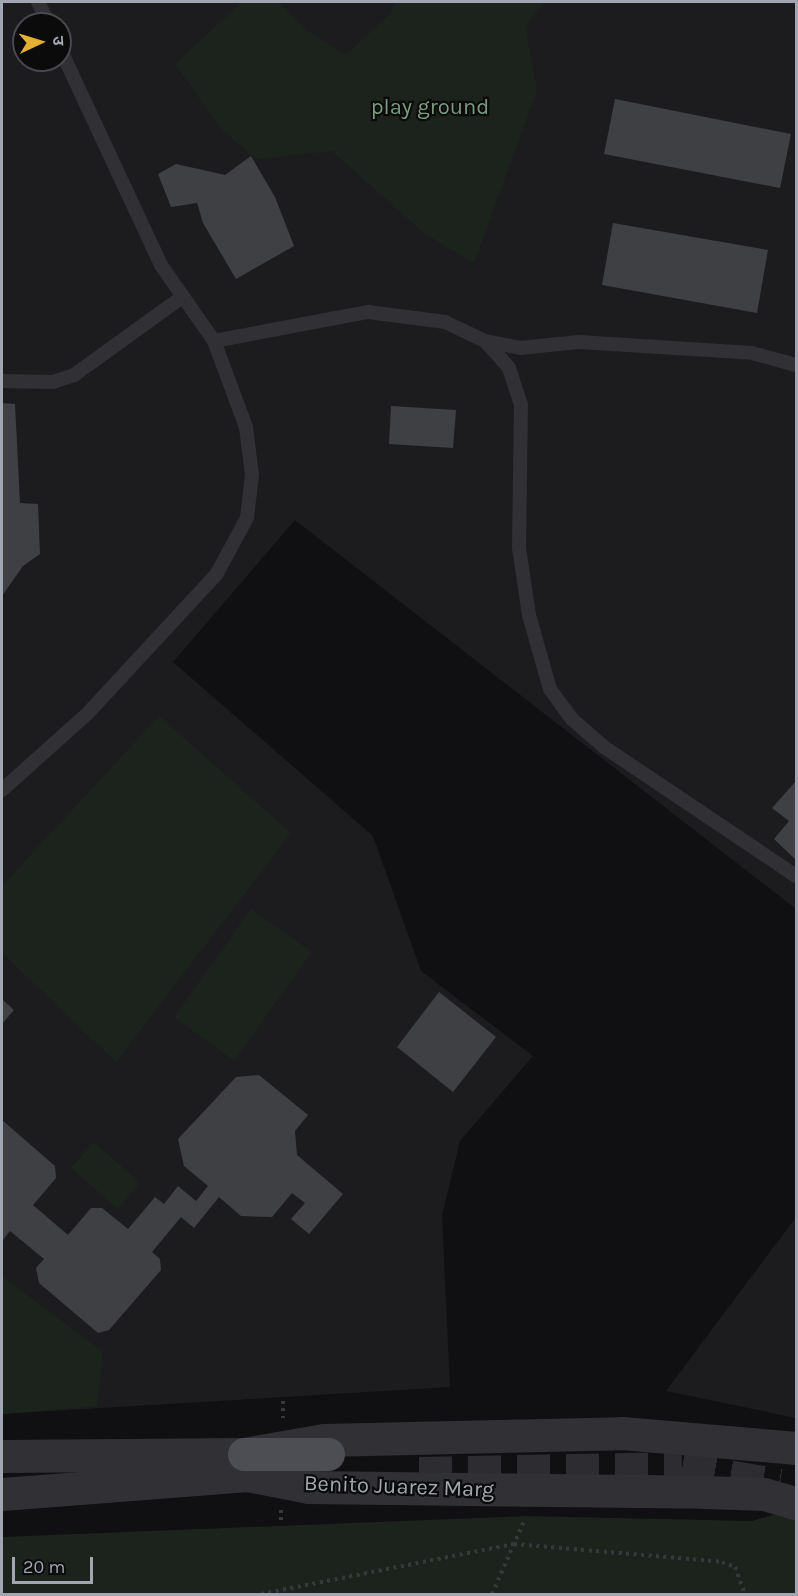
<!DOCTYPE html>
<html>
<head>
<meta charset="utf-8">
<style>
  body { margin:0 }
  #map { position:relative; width:798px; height:1596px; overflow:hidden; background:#100f11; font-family:Karla,"Noto Sans Devanagari",sans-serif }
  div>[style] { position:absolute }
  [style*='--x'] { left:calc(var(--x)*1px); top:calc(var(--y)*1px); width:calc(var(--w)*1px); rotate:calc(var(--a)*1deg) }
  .built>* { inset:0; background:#1c1c1e }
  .green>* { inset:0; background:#1c231d }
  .building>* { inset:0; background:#3f4044 }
  .primary-tunnel>* { height:33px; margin-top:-16.5px; transform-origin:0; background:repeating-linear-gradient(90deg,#2d2d31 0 33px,transparent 0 49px) }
  .path>* { height:4px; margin-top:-2px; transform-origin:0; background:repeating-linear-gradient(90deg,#37383c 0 3px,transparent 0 7.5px) }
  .service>* { height:14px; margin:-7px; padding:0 7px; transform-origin:7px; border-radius:7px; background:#313135 }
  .tertiary>* { height:33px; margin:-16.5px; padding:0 16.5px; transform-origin:16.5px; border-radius:16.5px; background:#313135 }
  .primary>* { height:33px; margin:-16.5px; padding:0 16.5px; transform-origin:16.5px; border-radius:16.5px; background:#4d4e54 }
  span { translate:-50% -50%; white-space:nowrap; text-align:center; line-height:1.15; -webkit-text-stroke:4.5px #0b0b0c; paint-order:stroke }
  .park-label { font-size:22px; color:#7a9b7d }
  .street-label { font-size:22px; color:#a2a6b1 }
  .frame { position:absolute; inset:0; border:3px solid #a2a6b1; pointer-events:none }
  .north { position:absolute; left:12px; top:12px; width:60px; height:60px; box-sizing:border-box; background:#0b0b0c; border:2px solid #47494e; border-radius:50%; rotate:86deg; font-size:16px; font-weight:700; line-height:24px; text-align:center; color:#a2a6b1 }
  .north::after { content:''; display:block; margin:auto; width:21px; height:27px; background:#e4af35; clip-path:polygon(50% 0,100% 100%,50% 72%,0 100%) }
  .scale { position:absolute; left:12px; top:1557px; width:81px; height:27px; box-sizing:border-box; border:3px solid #a2a6b1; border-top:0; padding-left:8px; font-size:18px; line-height:21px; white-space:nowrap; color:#a2a6b1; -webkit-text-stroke:4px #0b0b0c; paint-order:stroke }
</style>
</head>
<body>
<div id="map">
  <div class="built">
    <i style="clip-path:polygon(evenodd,2px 2px,796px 2px,796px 909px,295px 520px,173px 662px,373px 836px,421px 971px,533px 1056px,460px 1141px,442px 1215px,450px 1387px,2px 1414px,2px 2px,24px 24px,60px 24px,60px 60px,24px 60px,24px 24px)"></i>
    <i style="clip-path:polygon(796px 1217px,796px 1418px,666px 1391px)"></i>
  </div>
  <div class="green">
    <i style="clip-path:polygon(242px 2px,278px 2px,306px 30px,346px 55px,391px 13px,395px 2px,545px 2px,525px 26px,537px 90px,474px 263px,425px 234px,332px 151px,256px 159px,222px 130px,175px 64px)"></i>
    <i style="clip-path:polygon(159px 716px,291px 833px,116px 1062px,2px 953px,2px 886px)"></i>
    <i style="clip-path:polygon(251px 909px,312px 952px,234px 1061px,174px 1017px)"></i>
    <i style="clip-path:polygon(94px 1142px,140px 1183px,118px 1209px,71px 1168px)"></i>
    <i style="clip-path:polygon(2px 1276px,103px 1352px,97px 1406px,2px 1414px)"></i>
    <i style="clip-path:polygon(773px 1515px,796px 1516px,796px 1594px,2px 1594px,2px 1537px,526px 1516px,752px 1521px)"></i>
  </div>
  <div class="building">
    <i style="clip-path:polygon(615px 99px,791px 134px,780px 188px,604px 154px)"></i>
    <i style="clip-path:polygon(251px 156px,275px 197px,294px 246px,236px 279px,203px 223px,197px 203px,171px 207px,158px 174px,176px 164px,225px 175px)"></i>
    <i style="clip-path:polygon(613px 223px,768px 250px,757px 313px,602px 285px)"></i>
    <i style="clip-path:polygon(2px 403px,15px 404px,20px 503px,38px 504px,40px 554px,23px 566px,2px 596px)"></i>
    <i style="clip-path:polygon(391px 406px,456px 410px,453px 448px,389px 444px)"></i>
    <i style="clip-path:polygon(796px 781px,796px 860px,774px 839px,789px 821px,772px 808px)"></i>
    <i style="clip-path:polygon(439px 992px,496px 1037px,453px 1092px,397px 1047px)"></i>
    <i style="clip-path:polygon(2px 999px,14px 1010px,2px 1024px)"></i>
    <i style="clip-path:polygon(259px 1075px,308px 1115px,295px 1131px,297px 1155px,343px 1194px,309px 1234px,291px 1219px,305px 1203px,292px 1193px,272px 1217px,241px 1216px,219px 1197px,194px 1228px,181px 1217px,152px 1252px,160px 1259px,161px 1270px,109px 1330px,98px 1333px,39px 1283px,36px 1268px,44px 1259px,10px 1231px,2px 1241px,2px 1120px,55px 1166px,56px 1178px,33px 1205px,68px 1235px,91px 1208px,102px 1208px,128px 1229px,155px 1197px,164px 1204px,178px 1186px,196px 1201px,208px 1186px,184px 1166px,178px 1139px,236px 1077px)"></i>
  </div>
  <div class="primary-tunnel">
    <i style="--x:419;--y:1473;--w:263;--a:-1.1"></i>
    <i style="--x:682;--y:1468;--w:99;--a:9.8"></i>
  </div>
  <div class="path">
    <i style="--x:283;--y:1401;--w:17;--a:90"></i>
    <i style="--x:281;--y:1510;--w:11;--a:90"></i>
    <i style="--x:261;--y:1594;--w:258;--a:-11.2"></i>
    <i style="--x:514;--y:1544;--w:209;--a:4.9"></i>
    <i style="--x:722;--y:1562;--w:14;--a:21"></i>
    <i style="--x:735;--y:1567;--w:29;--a:70"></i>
    <i style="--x:492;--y:1594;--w:82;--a:-66.3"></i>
  </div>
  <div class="service">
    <i style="--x:38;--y:2;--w:25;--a:63"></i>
    <i style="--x:214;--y:341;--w:157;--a:-10.7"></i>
    <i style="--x:368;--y:312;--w:78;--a:7.4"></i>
    <i style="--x:445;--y:322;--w:44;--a:25.4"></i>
    <i style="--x:485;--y:341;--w:36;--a:48"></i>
    <i style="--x:509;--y:368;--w:38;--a:72"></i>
    <i style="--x:521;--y:404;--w:144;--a:90.8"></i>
    <i style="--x:519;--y:548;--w:68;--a:81.5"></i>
    <i style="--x:529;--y:615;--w:77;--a:74.2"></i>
    <i style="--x:550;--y:689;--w:37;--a:54"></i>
    <i style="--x:572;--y:719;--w:43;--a:41.2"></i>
    <i style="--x:604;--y:747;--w:231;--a:33.9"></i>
    <i style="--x:485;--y:341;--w:36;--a:11"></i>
    <i style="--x:520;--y:348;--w:59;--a:-5.8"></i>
    <i style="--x:579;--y:342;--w:173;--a:3.6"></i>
    <i style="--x:752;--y:353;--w:46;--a:15.3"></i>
    <i style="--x:2;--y:381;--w:51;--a:1.1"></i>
    <i style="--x:53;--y:382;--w:22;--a:-18"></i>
    <i style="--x:74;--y:375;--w:133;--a:-35.8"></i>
    <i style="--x:2;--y:790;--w:115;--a:-41.8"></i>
    <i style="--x:88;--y:713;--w:188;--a:-47.2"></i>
    <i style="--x:216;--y:575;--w:65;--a:-61.5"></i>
    <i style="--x:247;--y:518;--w:43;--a:-83.4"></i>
    <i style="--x:252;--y:475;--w:48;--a:-97.1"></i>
    <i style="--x:246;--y:427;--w:92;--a:-110.4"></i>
    <i style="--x:214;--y:341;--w:93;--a:-124.9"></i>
    <i style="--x:161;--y:265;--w:239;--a:-115"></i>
  </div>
  <div class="tertiary">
    <i style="--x:2;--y:1456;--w:242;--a:-0.5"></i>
    <i style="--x:244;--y:1454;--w:81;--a:-9.9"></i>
    <i style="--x:324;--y:1440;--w:298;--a:-1.3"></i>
    <i style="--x:622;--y:1433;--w:175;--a:4.9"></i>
    <i style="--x:2;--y:1494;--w:246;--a:-4.4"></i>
    <i style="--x:247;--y:1475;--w:63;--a:11"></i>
    <i style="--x:309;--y:1487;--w:397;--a:0.7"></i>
    <i style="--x:706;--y:1492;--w:58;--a:2"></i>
    <i style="--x:764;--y:1494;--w:33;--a:16"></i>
  </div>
  <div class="primary">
    <i style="--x:244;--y:1454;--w:84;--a:0"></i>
  </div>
  <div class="park-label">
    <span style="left:430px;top:108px">play ground</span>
  </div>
  <div class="street-label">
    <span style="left:399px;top:1487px;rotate:2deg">Benito Juarez Marg</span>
  </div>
  <div class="frame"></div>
  <div class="north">उ</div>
  <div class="scale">20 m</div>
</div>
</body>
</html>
